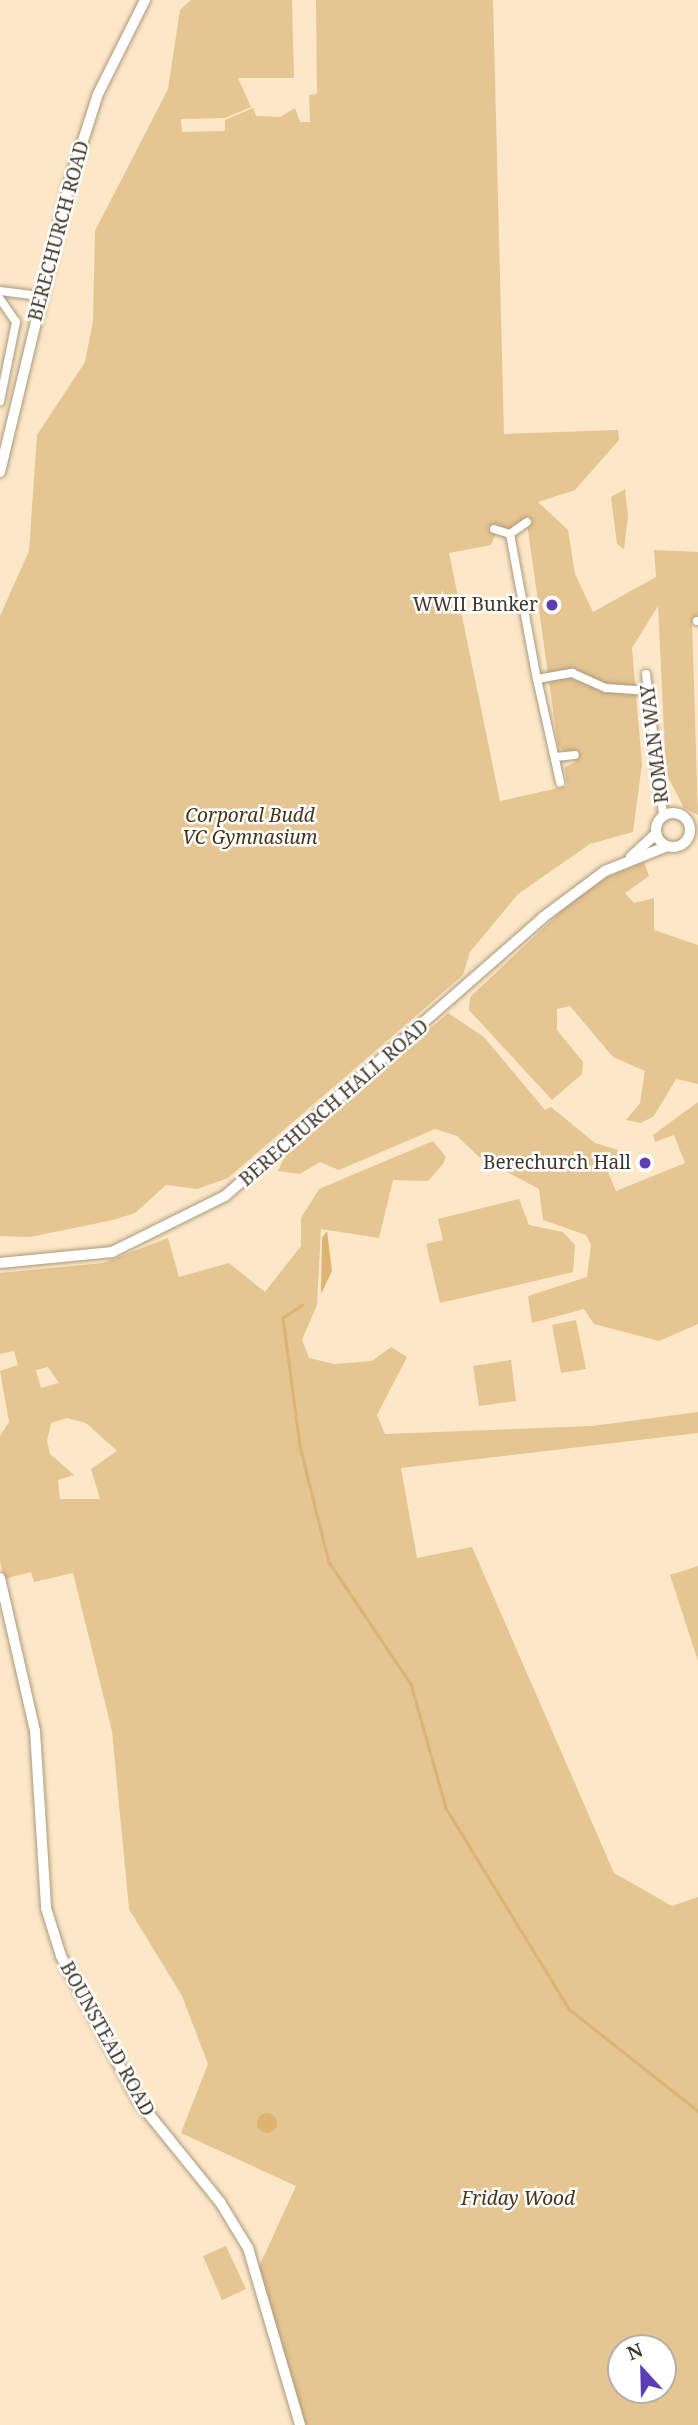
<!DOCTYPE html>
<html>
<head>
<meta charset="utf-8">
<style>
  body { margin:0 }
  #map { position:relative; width:698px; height:2425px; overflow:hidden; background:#fce8c8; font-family:"Noto Serif",serif }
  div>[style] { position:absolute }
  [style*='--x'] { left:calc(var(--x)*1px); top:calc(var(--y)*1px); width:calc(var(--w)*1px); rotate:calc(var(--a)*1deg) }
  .green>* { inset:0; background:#e5c592 }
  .water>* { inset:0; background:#ddb471 }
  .round { border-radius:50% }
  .stream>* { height:2.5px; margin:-1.25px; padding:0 1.25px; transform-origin:1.25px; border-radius:1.25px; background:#ddb471 }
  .roads { filter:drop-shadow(0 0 2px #ac997b) drop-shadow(0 0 2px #ac997b) }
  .minor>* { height:8px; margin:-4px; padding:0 4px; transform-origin:4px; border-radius:4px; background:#fff }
  .tertiary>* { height:10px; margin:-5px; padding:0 5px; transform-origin:5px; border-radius:5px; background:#fff }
  .tertiary>.ring { margin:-5px; padding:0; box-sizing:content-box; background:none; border:10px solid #fff; border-radius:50% }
  .dots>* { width:19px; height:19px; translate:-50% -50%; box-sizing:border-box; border:4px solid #fff; border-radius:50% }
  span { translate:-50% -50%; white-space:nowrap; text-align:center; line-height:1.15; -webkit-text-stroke:5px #fff; paint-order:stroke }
  .street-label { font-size:19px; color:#40382b }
  .poi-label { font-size:19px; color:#40382b }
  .right { translate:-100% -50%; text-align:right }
  .park-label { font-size:19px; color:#453416; font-style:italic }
  .north { position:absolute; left:607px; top:2334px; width:70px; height:70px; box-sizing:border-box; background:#fff; border:2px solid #b3afaa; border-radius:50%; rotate:338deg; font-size:19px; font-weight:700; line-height:28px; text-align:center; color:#40382b }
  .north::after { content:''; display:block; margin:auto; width:24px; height:32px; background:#5b3db6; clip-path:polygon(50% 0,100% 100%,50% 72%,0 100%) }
</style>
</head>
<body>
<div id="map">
  <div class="green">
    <i style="clip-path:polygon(evenodd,292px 0,294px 78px,238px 78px,251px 107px,225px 118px,181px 119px,182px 132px,225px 131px,225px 120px,253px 108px,256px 116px,280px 117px,295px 108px,300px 122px,310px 122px,309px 95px,317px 94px,316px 0,493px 0,504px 434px,618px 430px,619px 440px,575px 490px,538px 502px,568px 530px,575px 574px,593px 612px,656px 577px,654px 550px,698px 552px,698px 617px,692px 620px,698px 815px,684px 808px,666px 773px,658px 606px,632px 648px,642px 764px,633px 832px,590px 844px,518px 894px,470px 952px,463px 975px,228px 1178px,197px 1189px,166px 1185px,135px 1213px,113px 1220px,30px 1237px,0 1236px,0 616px,29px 551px,37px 435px,85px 362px,93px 321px,95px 231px,168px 89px,180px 10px,191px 0,292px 0,527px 523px,558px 746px,576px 762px,565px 767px,567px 786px,500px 801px,449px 553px,491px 545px,498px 529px,518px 530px,527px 523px)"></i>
    <i style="clip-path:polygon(625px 489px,628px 516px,624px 549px,617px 544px,611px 497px)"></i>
    <i style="clip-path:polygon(644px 862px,649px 876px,625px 893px,634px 903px,654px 898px,654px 930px,698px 945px,698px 1084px,676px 1079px,654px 1116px,641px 1123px,626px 1120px,640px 1103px,645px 1071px,613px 1057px,570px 1006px,557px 1009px,557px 1030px,583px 1062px,582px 1074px,552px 1100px,469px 1010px,470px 997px,571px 902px,607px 877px)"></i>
    <i style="clip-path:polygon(448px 1013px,484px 1037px,545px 1110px,551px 1107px,595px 1143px,618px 1150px,621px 1156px,604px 1163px,616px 1191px,685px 1163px,674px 1135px,655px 1142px,653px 1135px,698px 1102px,698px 1324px,659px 1341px,594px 1324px,584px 1309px,532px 1323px,528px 1296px,587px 1277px,591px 1245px,586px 1235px,543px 1220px,539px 1189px,479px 1157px,457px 1136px,435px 1129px,339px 1170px,320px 1162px,300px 1174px,278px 1171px,285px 1156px)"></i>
    <i style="clip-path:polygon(evenodd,433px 1141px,446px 1157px,443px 1164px,428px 1181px,393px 1180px,379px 1238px,321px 1229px,317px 1305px,302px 1340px,309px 1358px,334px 1364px,372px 1361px,391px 1347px,407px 1357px,377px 1415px,385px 1434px,592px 1426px,698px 1412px,698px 1433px,401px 1468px,417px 1558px,472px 1547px,614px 1873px,672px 1906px,698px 1897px,698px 2425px,300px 2425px,258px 2269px,296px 2186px,181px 2133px,208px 2064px,182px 1996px,129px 1909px,112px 1731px,73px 1573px,34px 1582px,31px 1572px,4px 1579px,0 1561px,0 1436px,9px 1422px,0 1371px,18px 1365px,14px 1351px,0 1354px,0 1273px,103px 1263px,168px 1238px,179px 1277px,229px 1263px,265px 1292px,301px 1246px,301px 1218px,319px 1189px,433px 1141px,48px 1367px,59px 1383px,41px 1388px,36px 1370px,48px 1367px,433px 1141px,67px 1418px,86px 1423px,117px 1451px,91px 1469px,100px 1499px,60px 1499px,58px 1480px,74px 1475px,50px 1454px,47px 1441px,51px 1423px,67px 1418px,433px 1141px,621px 2348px,663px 2348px,663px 2390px,621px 2390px,621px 2348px)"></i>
    <i style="clip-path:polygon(519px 1199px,529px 1225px,563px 1232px,575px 1245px,573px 1272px,440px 1303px,426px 1244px,443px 1240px,438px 1219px)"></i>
    <i style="clip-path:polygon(576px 1320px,586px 1369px,561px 1373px,552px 1325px)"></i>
    <i style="clip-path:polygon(511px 1360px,516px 1401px,479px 1406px,473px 1366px)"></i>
    <i style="clip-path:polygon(698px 1566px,698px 1661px,670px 1575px)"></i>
    <i style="clip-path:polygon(226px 2246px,246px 2289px,222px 2300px,203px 2256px)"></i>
  </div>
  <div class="water">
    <i style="clip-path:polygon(327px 1231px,332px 1271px,321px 1294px,322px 1238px)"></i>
    <i class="round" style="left:257px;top:2113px;width:20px;height:20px"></i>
  </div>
  <div class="stream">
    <i style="--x:303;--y:1305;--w:24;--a:147"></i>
    <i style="--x:283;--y:1318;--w:129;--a:82.4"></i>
    <i style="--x:300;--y:1446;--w:120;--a:76"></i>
    <i style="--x:329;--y:1562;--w:147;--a:56.1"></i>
    <i style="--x:411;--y:1684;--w:129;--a:74.2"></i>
    <i style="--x:446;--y:1808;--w:236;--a:58.5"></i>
    <i style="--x:569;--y:2009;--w:164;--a:38.3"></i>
  </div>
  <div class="roads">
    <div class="minor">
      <i style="--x:0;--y:291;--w:40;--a:7.1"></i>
      <i style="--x:0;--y:299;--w:28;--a:55"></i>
      <i style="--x:16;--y:322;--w:81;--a:101.4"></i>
      <i style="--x:527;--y:522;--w:21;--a:145"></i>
      <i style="--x:510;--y:534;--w:147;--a:79.5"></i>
      <i style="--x:537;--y:679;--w:36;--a:-10"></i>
      <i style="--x:572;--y:673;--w:37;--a:24"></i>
      <i style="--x:606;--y:688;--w:43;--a:4"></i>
      <i style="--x:494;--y:529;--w:17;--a:17"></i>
      <i style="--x:697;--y:621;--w:1;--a:0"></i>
      <i style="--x:646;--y:674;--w:142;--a:83.1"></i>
      <i style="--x:537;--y:679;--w:106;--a:77.4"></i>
      <i style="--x:556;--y:757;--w:19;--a:-6"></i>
    </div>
    <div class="tertiary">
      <i style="--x:0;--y:472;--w:299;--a:-76.5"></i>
      <i style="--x:70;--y:181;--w:91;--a:-72.2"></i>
      <i style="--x:98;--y:94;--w:105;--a:-63.4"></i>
      <i class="ring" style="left:656px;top:813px;width:24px;height:24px"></i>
      <i style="--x:631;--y:857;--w:34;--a:-43"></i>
      <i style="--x:0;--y:1263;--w:113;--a:-5.6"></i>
      <i style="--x:112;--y:1252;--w:126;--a:-26.4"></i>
      <i style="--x:225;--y:1196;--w:422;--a:-41.2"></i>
      <i style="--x:542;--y:918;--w:79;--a:-36.7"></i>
      <i style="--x:605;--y:871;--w:65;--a:-21.8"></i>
      <i style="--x:0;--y:1578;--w:157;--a:77.1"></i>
      <i style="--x:35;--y:1731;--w:177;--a:86.4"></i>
      <i style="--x:46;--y:1908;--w:50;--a:72.6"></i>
      <i style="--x:61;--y:1956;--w:166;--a:61.9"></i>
      <i style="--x:139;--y:2102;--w:129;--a:51"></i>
      <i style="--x:220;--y:2202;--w:54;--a:58.7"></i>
      <i style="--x:248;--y:2248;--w:184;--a:73.6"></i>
    </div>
  </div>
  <div class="dots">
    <i style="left:552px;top:605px;background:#5b3db6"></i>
    <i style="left:645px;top:1163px;background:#5b3db6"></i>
  </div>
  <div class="street-label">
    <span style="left:59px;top:231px;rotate:-75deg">BERECHURCH ROAD</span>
    <span style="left:655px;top:744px;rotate:-97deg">ROMAN WAY</span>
    <span style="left:334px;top:1103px;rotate:-41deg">BERECHURCH HALL ROAD</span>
    <span style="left:107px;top:2039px;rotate:61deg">BOUNSTEAD ROAD</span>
  </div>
  <div class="poi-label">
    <span class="right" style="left:538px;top:605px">WWII Bunker</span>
    <span class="right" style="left:631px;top:1163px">Berechurch Hall</span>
  </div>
  <div class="park-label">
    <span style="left:250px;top:827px">Corporal Budd<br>VC Gymnasium</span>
    <span style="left:518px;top:2199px">Friday Wood</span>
  </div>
  <div class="north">N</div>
</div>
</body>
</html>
